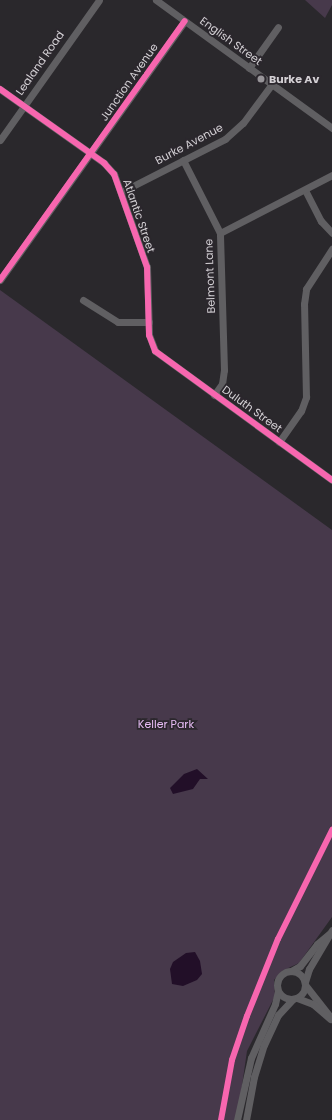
<!DOCTYPE html>
<html>
<head>
<meta charset="utf-8">
<style>
  body { margin:0 }
  #map { position:relative; width:332px; height:1120px; overflow:hidden; background:#2a282c; font-family:Poppins,sans-serif }
  div>[style] { position:absolute }
  [style*='--x'] { left:calc(var(--x)*1px); top:calc(var(--y)*1px); width:calc(var(--w)*1px); rotate:calc(var(--a)*1deg) }
  .green>* { inset:0; background:#47394b }
  .water>* { inset:0; background:#220f28 }
  .minor>* { height:7px; margin:-3.5px; padding:0 3.5px; transform-origin:3.5px; border-radius:3.5px; background:#605f62 }
  .minor>.ring { margin:-3.5px; padding:0; box-sizing:content-box; background:none; border:7px solid #605f62; border-radius:50% }
  .cycleway>* { height:6px; margin:-3px; padding:0 3px; transform-origin:3px; border-radius:3px; background:#f766af }
  .dots>* { width:11px; height:11px; translate:-50% -50%; box-sizing:border-box; border:2px solid #2b272d; border-radius:50% }
  span { translate:-50% -50%; white-space:nowrap; text-align:center; line-height:1.15; -webkit-text-stroke:3.5px #2b272d; paint-order:stroke }
  .street-label { font-size:11px; color:#d3d0d4 }
  .poi-label { font-size:11px; color:#d3d0d4; font-weight:700 }
  .left { translate:0 -50%; text-align:left }
  .park-label { font-size:11px; color:#e7bcf5 }
</style>
</head>
<body>
<div id="map">
  <div class="green">
    <i style="clip-path:polygon(305px 0,332px 0,332px 5px,325px 18px)"></i>
    <i style="clip-path:polygon(0 290px,332px 530px,332px 917px,299px 963px,282px 971px,274px 980px,275px 996px,247px 1051px,237px 1120px,0 1120px)"></i>
  </div>
  <div class="water">
    <i style="clip-path:polygon(197px 769px,208px 779px,200px 779px,193px 789px,173px 794px,170px 788px,184px 774px)"></i>
    <i style="clip-path:polygon(195px 952px,200px 961px,202px 974px,197px 980px,183px 986px,172px 984px,170px 969px,173px 962px,186px 953px)"></i>
  </div>
  <div class="minor">
    <i style="--x:156;--y:0;--w:218;--a:36"></i>
    <i style="--x:249;--y:68;--w:50;--a:-54.7"></i>
    <i style="--x:0;--y:89;--w:128;--a:35.4"></i>
    <i style="--x:104;--y:163;--w:15;--a:48"></i>
    <i style="--x:114;--y:174;--w:99;--a:70.5"></i>
    <i style="--x:147;--y:267;--w:68;--a:88.3"></i>
    <i style="--x:149;--y:335;--w:17;--a:69"></i>
    <i style="--x:155;--y:351;--w:219;--a:36.1"></i>
    <i style="--x:0;--y:140;--w:171;--a:-54.7"></i>
    <i style="--x:183;--y:160;--w:82;--a:63.1"></i>
    <i style="--x:305;--y:190;--w:35;--a:63"></i>
    <i style="--x:321;--y:221;--w:16;--a:47"></i>
    <i style="--x:121;--y:192;--w:117;--a:-27"></i>
    <i style="--x:225;--y:139;--w:24;--a:-42"></i>
    <i style="--x:243;--y:123;--w:49;--a:-53.4"></i>
    <i style="--x:0;--y:280;--w:318;--a:-54.5"></i>
    <i style="--x:83;--y:300;--w:41;--a:32.2"></i>
    <i style="--x:118;--y:322;--w:31;--a:0"></i>
    <i style="--x:214;--y:395;--w:14;--a:-54"></i>
    <i style="--x:222;--y:384;--w:14;--a:-82"></i>
    <i style="--x:224;--y:370;--w:137;--a:-91.7"></i>
    <i style="--x:220;--y:233;--w:126;--a:-27.4"></i>
    <i style="--x:279;--y:442;--w:38;--a:-55"></i>
    <i style="--x:301;--y:411;--w:15;--a:-70"></i>
    <i style="--x:306;--y:397;--w:93;--a:-91.2"></i>
    <i style="--x:304;--y:304;--w:15;--a:-82"></i>
    <i style="--x:306;--y:289;--w:48;--a:-57"></i>
    <i class="ring" style="left:277px;top:971px;width:21px;height:21px"></i>
    <i style="--x:291;--y:971;--w:10;--a:-29"></i>
    <i style="--x:300;--y:966;--w:28;--a:-52"></i>
    <i style="--x:317;--y:944;--w:16;--a:-40"></i>
    <i style="--x:305;--y:982;--w:14;--a:-73"></i>
    <i style="--x:309;--y:969;--w:45;--a:-59.5"></i>
    <i style="--x:306;--y:986;--w:42;--a:51.8"></i>
    <i style="--x:297;--y:998;--w:17;--a:21"></i>
    <i style="--x:313;--y:1004;--w:23;--a:41"></i>
    <i style="--x:237;--y:1120;--w:64;--a:-77.3"></i>
    <i style="--x:251;--y:1058;--w:59;--a:-66"></i>
    <i style="--x:275;--y:1004;--w:13;--a:-77"></i>
    <i style="--x:246;--y:1120;--w:44;--a:-79.5"></i>
    <i style="--x:254;--y:1077;--w:34;--a:-73"></i>
    <i style="--x:264;--y:1045;--w:33;--a:-65"></i>
    <i style="--x:278;--y:1015;--w:21;--a:-47"></i>
  </div>
  <div class="cycleway">
    <i style="--x:0;--y:89;--w:128;--a:35.4"></i>
    <i style="--x:104;--y:163;--w:15;--a:48"></i>
    <i style="--x:114;--y:174;--w:99;--a:70.5"></i>
    <i style="--x:147;--y:267;--w:68;--a:88.3"></i>
    <i style="--x:149;--y:335;--w:17;--a:69"></i>
    <i style="--x:155;--y:351;--w:219;--a:36.1"></i>
    <i style="--x:0;--y:280;--w:318;--a:-54.5"></i>
    <i style="--x:221;--y:1120;--w:61;--a:-79.6"></i>
    <i style="--x:232;--y:1060;--w:46;--a:-71.2"></i>
    <i style="--x:247;--y:1016;--w:83;--a:-68.1"></i>
    <i style="--x:278;--y:939;--w:122;--a:-63.6"></i>
  </div>
  <div class="dots">
    <i style="left:261px;top:79px;background:#989599"></i>
  </div>
  <div class="street-label">
    <span style="left:231px;top:41px;rotate:36deg">English Street</span>
    <span style="left:40px;top:63px;rotate:-55deg">Lealand Road</span>
    <span style="left:129px;top:82px;rotate:-55deg">Junction Avenue</span>
    <span style="left:189px;top:144px;rotate:-28deg">Burke Avenue</span>
    <span style="left:139px;top:216px;rotate:71deg">Atlantic Street</span>
    <span style="left:210px;top:276px;rotate:-92deg">Belmont Lane</span>
    <span style="left:252px;top:409px;rotate:36deg">Duluth Street</span>
  </div>
  <div class="poi-label">
    <span class="left" style="left:269px;top:79px">Burke Av</span>
  </div>
  <div class="park-label">
    <span style="left:166px;top:724px">Keller Park</span>
  </div>
</div>
</body>
</html>
